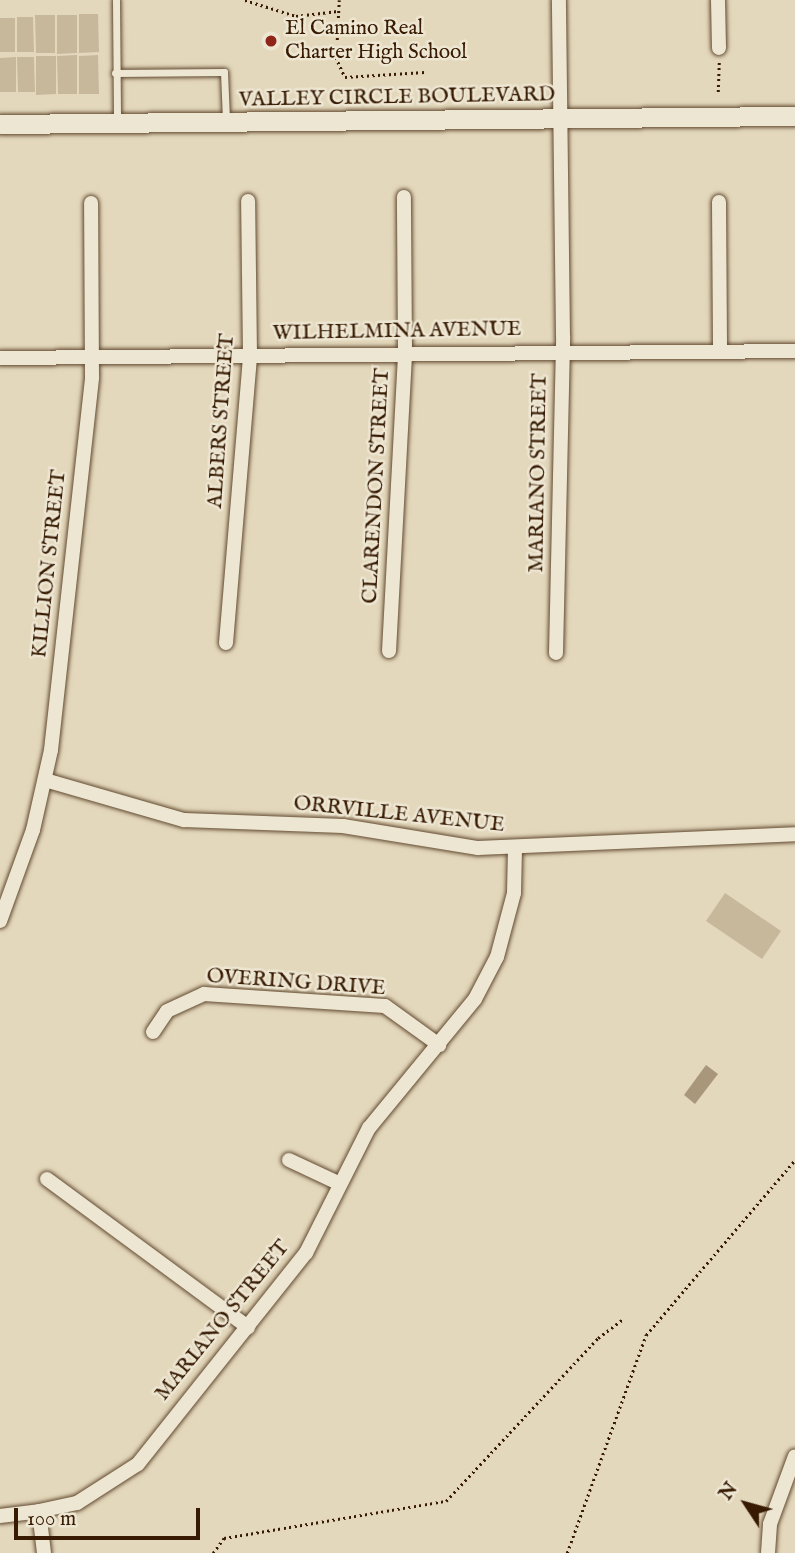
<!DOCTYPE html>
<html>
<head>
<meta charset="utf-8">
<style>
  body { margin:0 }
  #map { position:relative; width:795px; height:1553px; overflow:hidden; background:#e4d8bc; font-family:"IM FELL English",serif }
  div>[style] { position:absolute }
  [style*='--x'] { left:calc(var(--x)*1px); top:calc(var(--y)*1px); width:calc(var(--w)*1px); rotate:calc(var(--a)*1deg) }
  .green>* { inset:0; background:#c7b89c }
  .water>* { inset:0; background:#a9977c }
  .path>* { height:2.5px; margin-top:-1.25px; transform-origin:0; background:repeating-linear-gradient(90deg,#371a01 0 2px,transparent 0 5.5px) }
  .roads { filter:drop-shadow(0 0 2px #624a30) drop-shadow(0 0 2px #624a30) }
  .service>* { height:7px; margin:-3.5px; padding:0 3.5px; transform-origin:3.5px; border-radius:3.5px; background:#ede6d3 }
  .minor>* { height:14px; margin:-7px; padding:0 7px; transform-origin:7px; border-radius:7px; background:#ede6d3 }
  .secondary>* { height:19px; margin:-9.5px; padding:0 9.5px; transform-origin:9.5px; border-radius:9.5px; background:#ede6d3 }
  .dots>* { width:19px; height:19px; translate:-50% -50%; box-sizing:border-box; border:4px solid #ede6d3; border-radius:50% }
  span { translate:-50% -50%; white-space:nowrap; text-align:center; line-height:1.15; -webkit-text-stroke:5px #ede6d3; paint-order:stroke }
  .poi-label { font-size:21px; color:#371a01 }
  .left { translate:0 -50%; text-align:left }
  .street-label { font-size:21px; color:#371a01 }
  .north { position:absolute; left:711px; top:1469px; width:70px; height:70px; -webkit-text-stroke:5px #ede6d3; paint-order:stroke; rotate:306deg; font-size:19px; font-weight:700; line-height:28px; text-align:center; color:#371a01 }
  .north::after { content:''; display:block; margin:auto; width:24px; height:32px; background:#371a01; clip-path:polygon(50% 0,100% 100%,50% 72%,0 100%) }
  .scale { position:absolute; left:14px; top:1508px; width:186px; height:32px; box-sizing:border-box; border:4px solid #371a01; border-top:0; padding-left:9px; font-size:21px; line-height:24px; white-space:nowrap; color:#371a01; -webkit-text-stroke:5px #ede6d3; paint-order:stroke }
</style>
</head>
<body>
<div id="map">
  <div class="green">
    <i style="clip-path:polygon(79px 14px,98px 14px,99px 52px,79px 53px)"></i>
    <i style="clip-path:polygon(35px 15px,55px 15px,55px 53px,36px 53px)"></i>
    <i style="clip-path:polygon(57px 15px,77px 15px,77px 53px,57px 54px)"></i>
    <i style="clip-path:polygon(17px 17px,33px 17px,34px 52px,17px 52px)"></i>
    <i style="clip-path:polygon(0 18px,15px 18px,15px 52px,0 52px)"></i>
    <i style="clip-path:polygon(77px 55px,77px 94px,58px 94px,57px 56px)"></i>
    <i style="clip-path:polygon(98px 55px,99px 94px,79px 94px,79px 56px)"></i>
    <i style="clip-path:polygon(36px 56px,56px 56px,56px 94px,36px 95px)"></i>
    <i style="clip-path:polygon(16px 57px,16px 92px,0 92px,0 58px)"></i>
    <i style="clip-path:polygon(17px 57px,34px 57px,35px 92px,18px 92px)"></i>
    <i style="clip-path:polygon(725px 893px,781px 931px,762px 959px,706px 921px)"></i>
  </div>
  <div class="water">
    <i style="clip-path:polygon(706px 1065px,718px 1074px,695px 1104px,684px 1095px)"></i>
  </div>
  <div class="path">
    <i style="--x:245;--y:0;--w:53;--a:17.4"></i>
    <i style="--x:296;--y:16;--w:42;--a:-6.8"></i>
    <i style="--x:337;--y:40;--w:40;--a:-87.1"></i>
    <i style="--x:336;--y:57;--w:22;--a:66"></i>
    <i style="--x:345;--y:77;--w:80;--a:-3.6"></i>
    <i style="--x:718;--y:92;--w:33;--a:-88"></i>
    <i style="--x:213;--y:1553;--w:19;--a:-54"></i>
    <i style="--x:224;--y:1538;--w:225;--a:-9.5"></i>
    <i style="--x:446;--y:1501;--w:223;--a:-47"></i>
    <i style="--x:598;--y:1338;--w:31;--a:-37"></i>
    <i style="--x:567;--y:1553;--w:232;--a:-70.1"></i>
    <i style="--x:646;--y:1335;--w:230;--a:-49.6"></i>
  </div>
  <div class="roads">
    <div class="service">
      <i style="--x:116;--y:0;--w:122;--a:89.5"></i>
      <i style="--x:115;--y:73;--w:109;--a:-0.5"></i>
      <i style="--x:224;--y:72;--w:47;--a:87.6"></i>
    </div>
    <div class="minor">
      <i style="--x:718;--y:0;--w:48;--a:88.8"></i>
      <i style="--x:719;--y:202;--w:150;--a:89.6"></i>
      <i style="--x:0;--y:358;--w:795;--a:-0.5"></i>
      <i style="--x:226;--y:643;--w:288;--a:-85.2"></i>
      <i style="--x:250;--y:356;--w:155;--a:-90.7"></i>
      <i style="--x:389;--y:651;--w:299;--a:-86.9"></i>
      <i style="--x:405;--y:352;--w:155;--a:-90.4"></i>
      <i style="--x:556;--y:653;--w:317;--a:-88.7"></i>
      <i style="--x:563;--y:336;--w:336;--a:-90.7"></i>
      <i style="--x:45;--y:780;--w:145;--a:16.1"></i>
      <i style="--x:184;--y:820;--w:159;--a:2.2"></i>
      <i style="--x:343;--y:826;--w:137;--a:9.3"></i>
      <i style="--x:478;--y:848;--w:317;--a:-2.5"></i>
      <i style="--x:0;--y:921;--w:97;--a:-70.1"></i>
      <i style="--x:33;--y:830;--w:82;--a:-77.3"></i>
      <i style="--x:51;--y:750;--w:375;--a:-83.7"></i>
      <i style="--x:92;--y:377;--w:174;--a:-90.3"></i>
      <i style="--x:153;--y:1032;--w:25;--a:-56"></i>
      <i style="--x:167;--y:1011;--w:41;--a:-24.7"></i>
      <i style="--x:204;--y:994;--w:181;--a:3.8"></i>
      <i style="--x:385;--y:1006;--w:67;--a:35.8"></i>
      <i style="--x:289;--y:1160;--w:54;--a:25.1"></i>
      <i style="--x:47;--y:1179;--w:250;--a:36.4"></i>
      <i style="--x:0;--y:1516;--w:39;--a:-7"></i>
      <i style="--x:44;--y:1553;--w:42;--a:-96.8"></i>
      <i style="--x:39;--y:1511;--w:39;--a:-12"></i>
      <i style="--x:77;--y:1503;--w:72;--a:-32.6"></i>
      <i style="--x:138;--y:1464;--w:270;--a:-51.5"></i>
      <i style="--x:306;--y:1253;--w:140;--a:-63.3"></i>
      <i style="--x:369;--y:1128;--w:167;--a:-50.6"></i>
      <i style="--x:475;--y:999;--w:47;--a:-62.4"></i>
      <i style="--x:497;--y:957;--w:66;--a:-75.1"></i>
      <i style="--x:514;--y:893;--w:45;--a:-88.7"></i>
      <i style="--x:768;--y:1553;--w:29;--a:-86"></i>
      <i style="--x:770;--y:1524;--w:72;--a:-69.8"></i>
    </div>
    <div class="secondary">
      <i style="--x:0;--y:124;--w:795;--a:-0.58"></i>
    </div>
  </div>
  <div class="dots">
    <i style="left:271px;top:41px;background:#8f2418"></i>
  </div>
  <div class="poi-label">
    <span class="left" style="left:285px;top:41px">El Camino Real<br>Charter High School</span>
  </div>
  <div class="street-label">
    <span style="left:397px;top:98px;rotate:-1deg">VALLEY CIRCLE BOULEVARD</span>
    <span style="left:397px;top:332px;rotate:-1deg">WILHELMINA AVENUE</span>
    <span style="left:222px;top:421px;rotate:-86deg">ALBERS STREET</span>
    <span style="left:539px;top:473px;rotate:-89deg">MARIANO STREET</span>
    <span style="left:377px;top:486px;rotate:-87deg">CLARENDON STREET</span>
    <span style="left:50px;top:564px;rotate:-84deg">KILLION STREET</span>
    <span style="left:399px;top:815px;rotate:6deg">ORRVILLE AVENUE</span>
    <span style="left:296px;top:983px;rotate:4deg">OVERING DRIVE</span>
    <span style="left:223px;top:1321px;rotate:-51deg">MARIANO STREET</span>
  </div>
  <div class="north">N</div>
  <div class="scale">100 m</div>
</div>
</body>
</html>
